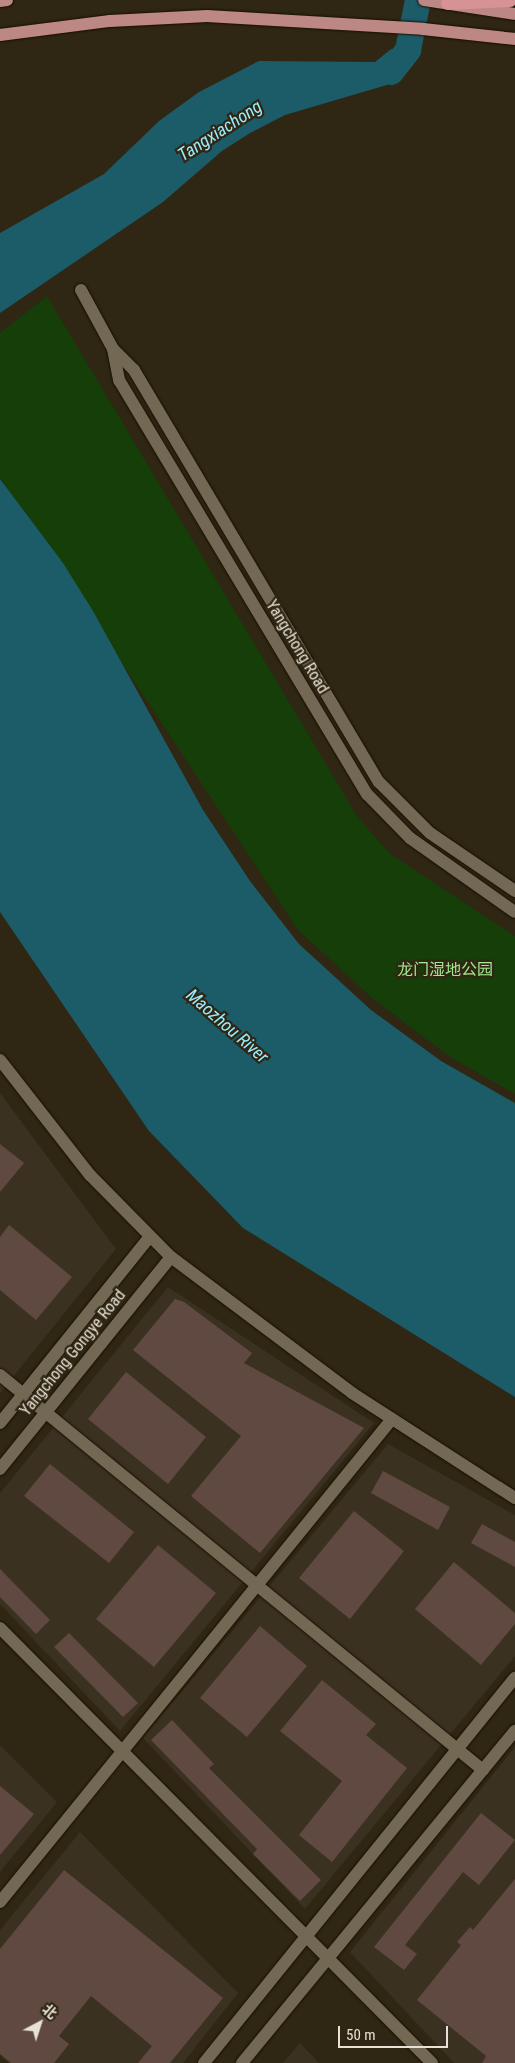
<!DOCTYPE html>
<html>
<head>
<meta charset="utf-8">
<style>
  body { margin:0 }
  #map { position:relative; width:515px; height:2063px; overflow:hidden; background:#2f2613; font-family:"Roboto Condensed","Noto Sans SC",sans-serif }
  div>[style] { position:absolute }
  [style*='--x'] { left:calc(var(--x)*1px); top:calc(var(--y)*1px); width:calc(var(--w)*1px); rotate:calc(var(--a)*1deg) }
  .industrial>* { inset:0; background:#3b3121 }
  .green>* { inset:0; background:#153e08 }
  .water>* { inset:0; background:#1c5b68 }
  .river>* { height:26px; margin:-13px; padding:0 13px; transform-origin:13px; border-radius:13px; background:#1c5b68 }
  .building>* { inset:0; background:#5f4941 }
  .roads { filter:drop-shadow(0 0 1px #170f01) drop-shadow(0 0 1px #170f01) }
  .minor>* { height:12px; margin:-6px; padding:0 6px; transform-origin:6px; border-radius:6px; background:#726853 }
  .tertiary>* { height:12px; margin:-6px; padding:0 6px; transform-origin:6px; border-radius:6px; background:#726853 }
  .primary>* { height:12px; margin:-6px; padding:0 6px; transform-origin:6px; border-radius:6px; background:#bd8784 }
  .trunk>* { height:14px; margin:-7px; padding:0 7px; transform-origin:7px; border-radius:7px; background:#d69294 }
  span { translate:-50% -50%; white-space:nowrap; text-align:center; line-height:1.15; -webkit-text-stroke:4.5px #2f2613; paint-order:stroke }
  .street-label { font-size:16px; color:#e7e2d6 }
  .park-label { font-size:16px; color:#a0e78e }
  .water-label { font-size:18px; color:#99ebfd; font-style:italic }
  .north { position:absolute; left:15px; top:1998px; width:50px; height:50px; -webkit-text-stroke:4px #2f2613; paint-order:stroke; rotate:40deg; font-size:14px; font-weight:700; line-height:20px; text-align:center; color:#e7e2d6 }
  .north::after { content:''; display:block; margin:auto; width:18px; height:22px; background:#e7e2d6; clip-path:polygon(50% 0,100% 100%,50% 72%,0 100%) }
  .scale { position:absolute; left:338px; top:2026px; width:110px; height:22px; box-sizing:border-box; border:2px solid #e7e2d6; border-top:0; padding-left:6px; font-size:15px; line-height:18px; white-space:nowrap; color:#e7e2d6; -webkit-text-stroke:4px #2f2613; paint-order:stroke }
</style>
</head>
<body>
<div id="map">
  <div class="industrial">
    <i style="clip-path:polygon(0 1093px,116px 1249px,0 1393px)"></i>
    <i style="clip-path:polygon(168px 1287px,374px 1423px,120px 1731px,0 1604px,0 1493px)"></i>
    <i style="clip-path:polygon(388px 1444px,515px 1515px,515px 1656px,305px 1909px,143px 1738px)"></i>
    <i style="clip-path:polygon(0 1745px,57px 1802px,0 1872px)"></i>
    <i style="clip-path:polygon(515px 1747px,515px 2063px,454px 2063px,350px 1952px)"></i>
    <i style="clip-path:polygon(80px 1832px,238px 1993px,183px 2063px,9px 2063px,0 2056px,0 1930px)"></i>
    <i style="clip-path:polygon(300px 2043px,319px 2063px,283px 2063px)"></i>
  </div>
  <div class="green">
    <i style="clip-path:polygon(47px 296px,357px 816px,389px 853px,515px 936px,515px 1094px,450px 1057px,372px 998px,298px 930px,0 478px,0 333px)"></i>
  </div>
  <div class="water">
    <i style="clip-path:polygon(399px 44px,420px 45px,413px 65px,397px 82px,285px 115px,250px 133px,222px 151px,163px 202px,0 313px,0 233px,104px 174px,159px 121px,199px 92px,259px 61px,375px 62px,391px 49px,396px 50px)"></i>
    <i style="clip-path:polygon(0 479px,63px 563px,93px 611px,203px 810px,250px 881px,299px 944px,371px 1010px,441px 1061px,515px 1103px,515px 1397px,243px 1228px,149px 1131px,0 912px)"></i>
  </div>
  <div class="river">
    <i style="--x:391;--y:72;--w:28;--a:-52"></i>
    <i style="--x:408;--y:50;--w:51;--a:-78.7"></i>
  </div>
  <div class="building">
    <i style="clip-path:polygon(0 1144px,24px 1163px,0 1192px)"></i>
    <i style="clip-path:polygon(9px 1225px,72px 1277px,36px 1320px,0 1290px,0 1237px)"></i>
    <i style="clip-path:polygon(175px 1299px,184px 1302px,252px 1353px,244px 1363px,364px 1428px,260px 1553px,191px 1496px,241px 1436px,133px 1350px)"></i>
    <i style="clip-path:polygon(126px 1372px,206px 1437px,168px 1484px,88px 1419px)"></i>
    <i style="clip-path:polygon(50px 1464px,134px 1532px,109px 1563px,24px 1496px)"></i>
    <i style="clip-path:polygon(383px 1471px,450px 1507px,438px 1530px,371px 1493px)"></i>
    <i style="clip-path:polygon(354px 1511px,404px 1551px,350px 1619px,299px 1578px)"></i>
    <i style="clip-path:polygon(482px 1524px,515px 1542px,515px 1567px,471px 1543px)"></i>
    <i style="clip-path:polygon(158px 1545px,216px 1593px,154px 1667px,96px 1619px)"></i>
    <i style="clip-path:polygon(454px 1562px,515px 1613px,515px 1624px,481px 1665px,415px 1609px)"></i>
    <i style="clip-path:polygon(0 1569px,50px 1620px,36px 1634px,0 1597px)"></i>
    <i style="clip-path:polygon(260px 1626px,307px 1666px,247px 1737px,200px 1698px)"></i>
    <i style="clip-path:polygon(69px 1633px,138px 1703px,123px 1717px,54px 1647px)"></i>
    <i style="clip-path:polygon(322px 1680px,376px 1724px,366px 1735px,407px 1768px,332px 1862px,299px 1835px,342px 1781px,280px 1731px)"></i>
    <i style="clip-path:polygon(172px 1720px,214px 1764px,209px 1768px,321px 1880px,300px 1901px,253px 1854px,257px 1849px,151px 1740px)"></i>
    <i style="clip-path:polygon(0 1786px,34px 1814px,0 1855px)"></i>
    <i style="clip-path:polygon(481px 1813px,515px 1840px,479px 1885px,463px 1872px,405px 1945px,417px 1954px,404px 1970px,374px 1947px)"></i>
    <i style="clip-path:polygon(64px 1870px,223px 1998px,170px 2063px,138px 2063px,152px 2046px,91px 1996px,59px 2036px,69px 2044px,54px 2063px,11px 2063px,0 2054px,0 1949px)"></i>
    <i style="clip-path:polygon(515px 1879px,515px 2063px,482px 2063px,486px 2056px,417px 2000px,461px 1945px,457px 1942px,470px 1927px,473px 1930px)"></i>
  </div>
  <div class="roads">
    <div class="minor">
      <i style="--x:0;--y:1060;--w:146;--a:52"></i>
      <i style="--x:90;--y:1175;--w:115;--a:45.4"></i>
      <i style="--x:171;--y:1257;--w:226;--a:36.9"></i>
      <i style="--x:352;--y:1393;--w:194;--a:32.8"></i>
      <i style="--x:0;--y:1375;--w:624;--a:39.28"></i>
      <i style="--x:0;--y:1628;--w:613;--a:45.2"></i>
      <i style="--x:0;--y:1902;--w:622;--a:-50.94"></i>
    </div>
    <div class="tertiary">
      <i style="--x:81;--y:290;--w:67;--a:61.5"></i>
      <i style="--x:113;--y:349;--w:30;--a:45"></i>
      <i style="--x:134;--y:370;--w:479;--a:59.3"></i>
      <i style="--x:379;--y:782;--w:72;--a:45"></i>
      <i style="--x:430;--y:833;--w:103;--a:34.3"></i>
      <i style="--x:113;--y:349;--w:32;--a:79"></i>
      <i style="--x:119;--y:380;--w:483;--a:59.1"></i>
      <i style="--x:367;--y:794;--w:62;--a:45.7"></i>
      <i style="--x:410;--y:838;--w:128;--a:35.2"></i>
      <i style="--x:0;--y:1423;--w:238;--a:-51.2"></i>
      <i style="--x:0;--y:1469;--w:272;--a:-51.1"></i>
      <i style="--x:204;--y:2063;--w:495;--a:-51.1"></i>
      <i style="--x:242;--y:2063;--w:430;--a:-50.6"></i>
    </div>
    <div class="primary">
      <i style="--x:424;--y:0;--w:92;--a:8.7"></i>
      <i style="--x:0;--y:1;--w:7;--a:-8"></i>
      <i style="--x:0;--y:35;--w:111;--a:-7.3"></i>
      <i style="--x:110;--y:21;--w:97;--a:-3"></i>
      <i style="--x:207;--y:16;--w:216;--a:3.4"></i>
      <i style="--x:423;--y:29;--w:93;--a:6.2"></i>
    </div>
    <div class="trunk">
      <i style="--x:448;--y:3;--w:62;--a:-2.8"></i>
    </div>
  </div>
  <div class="street-label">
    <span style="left:297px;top:647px;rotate:59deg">Yangchong Road</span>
    <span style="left:73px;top:1353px;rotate:-51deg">Yangchong Gongye Road</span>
  </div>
  <div class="park-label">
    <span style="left:445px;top:970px">龙门湿地公园</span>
  </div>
  <div class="water-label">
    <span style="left:220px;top:131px;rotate:-33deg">Tangxiachong</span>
    <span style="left:227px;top:1026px;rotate:41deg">Maozhou River</span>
  </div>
  <div class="north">北</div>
  <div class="scale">50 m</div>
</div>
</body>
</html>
